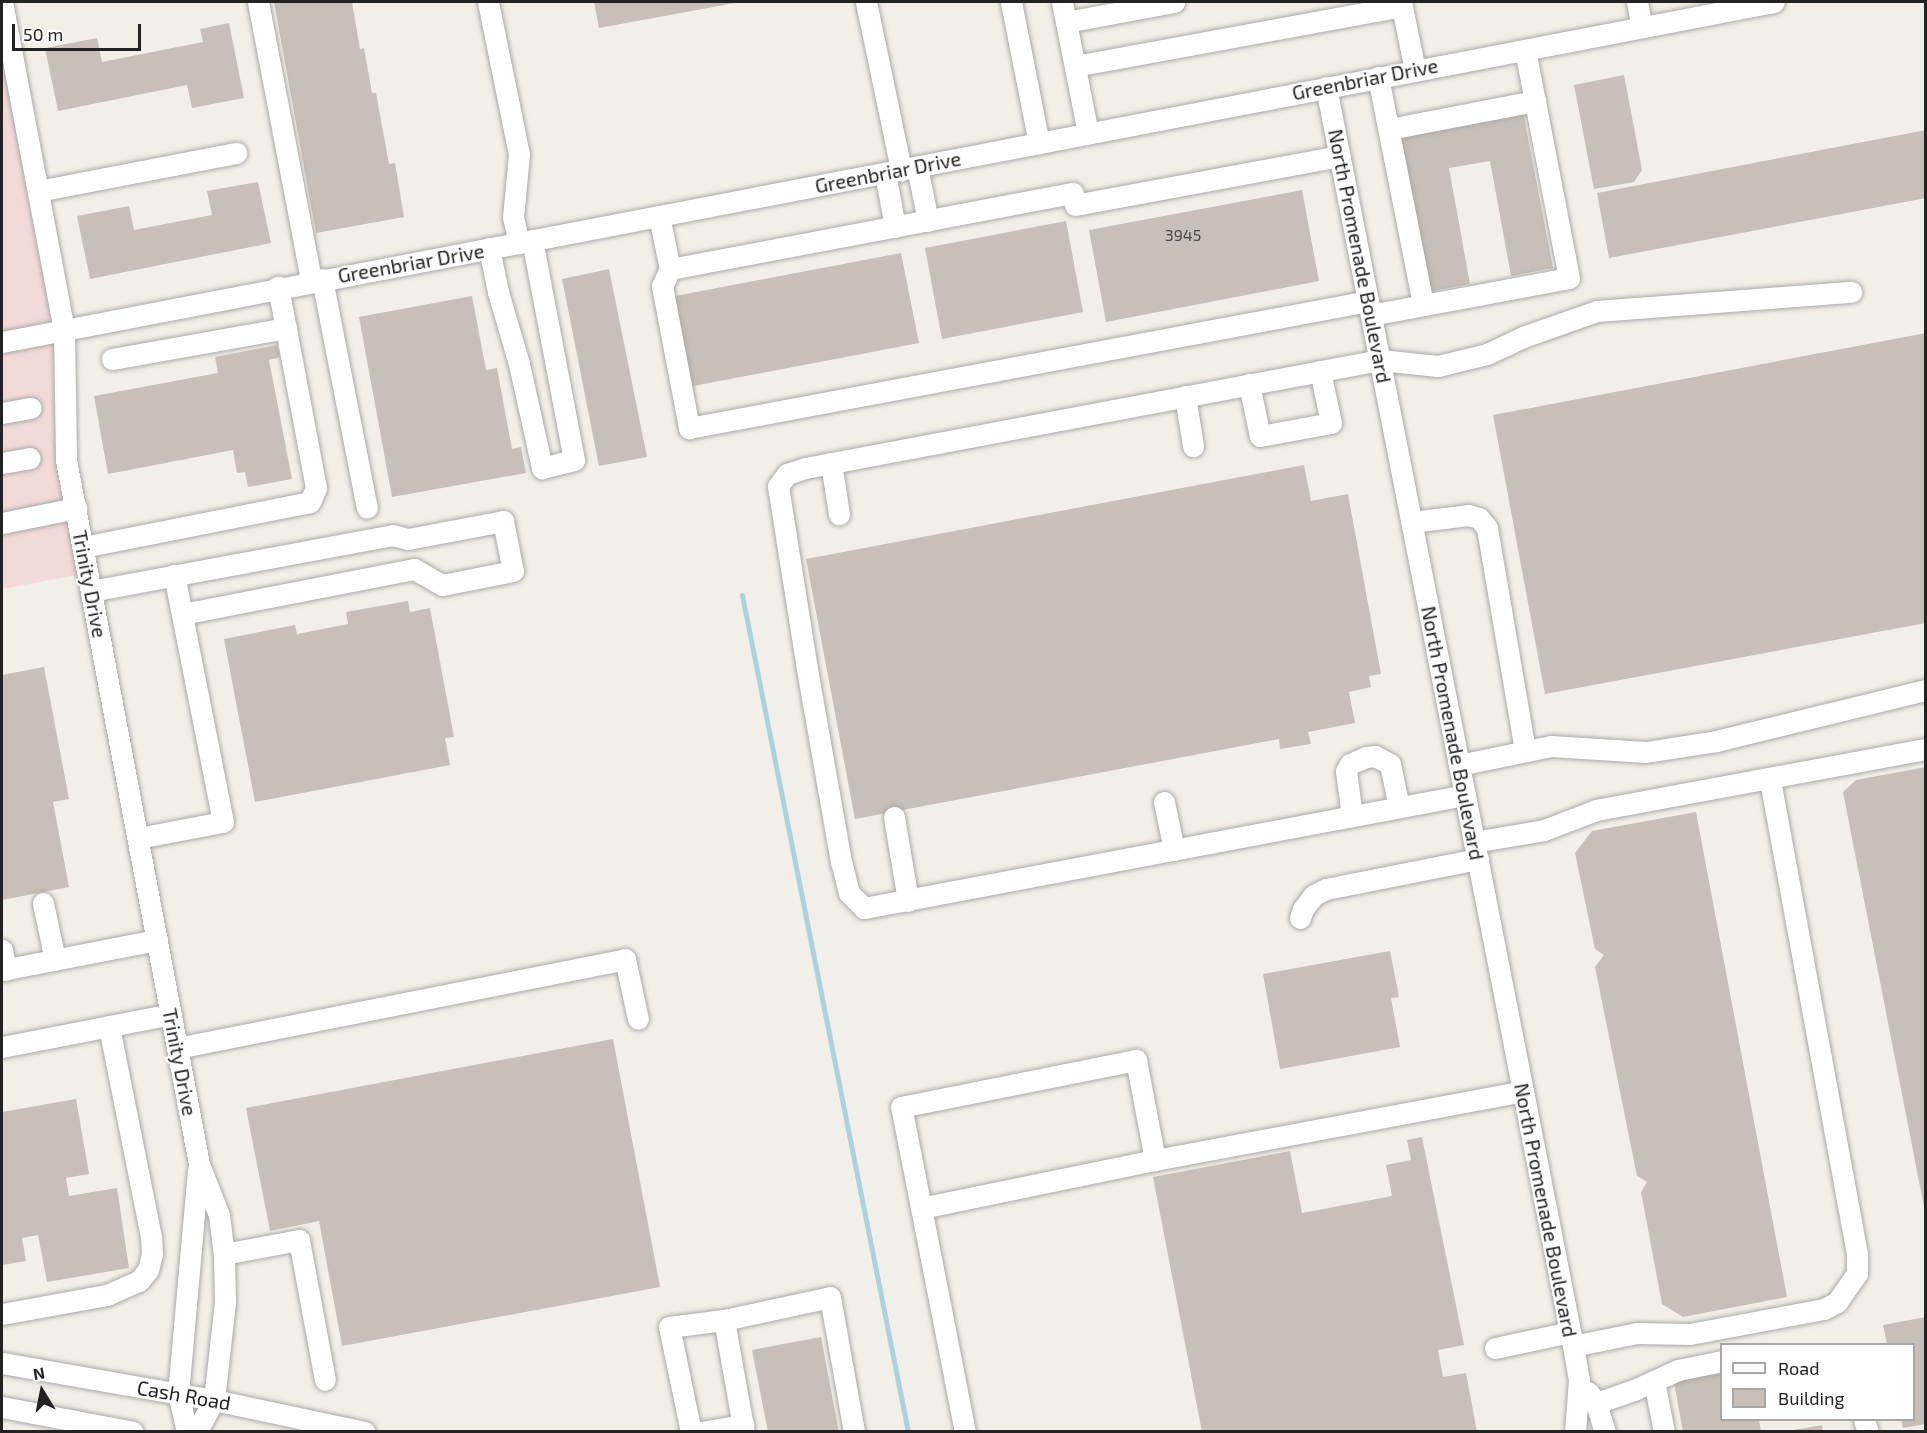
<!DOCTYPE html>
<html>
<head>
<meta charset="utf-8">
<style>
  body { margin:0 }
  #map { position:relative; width:1927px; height:1433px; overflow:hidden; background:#f2efe9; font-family:"Exo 2",sans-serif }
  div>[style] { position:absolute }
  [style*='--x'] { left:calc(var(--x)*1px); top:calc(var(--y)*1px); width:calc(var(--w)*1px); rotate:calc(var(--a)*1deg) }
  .commercial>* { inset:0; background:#f2dad9 }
  .stream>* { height:5px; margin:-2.5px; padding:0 2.5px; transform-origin:2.5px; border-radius:2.5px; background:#aad3df }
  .building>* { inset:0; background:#c7bfb8 }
  .roads { filter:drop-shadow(0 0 2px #a9a9a9) drop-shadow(0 0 2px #a9a9a9) }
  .minor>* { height:21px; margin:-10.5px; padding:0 10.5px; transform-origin:10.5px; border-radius:10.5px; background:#fff }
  span { translate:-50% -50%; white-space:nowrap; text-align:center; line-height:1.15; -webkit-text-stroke:4.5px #fff; paint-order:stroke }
  .number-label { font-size:16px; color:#4b4948 }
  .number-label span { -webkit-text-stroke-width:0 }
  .street-label { font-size:20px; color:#222 }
  .frame { position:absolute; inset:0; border:3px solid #222; pointer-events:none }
  .legend { position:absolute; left:1720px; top:1343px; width:195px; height:78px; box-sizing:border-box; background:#fff; border:2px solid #a7a7a7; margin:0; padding:8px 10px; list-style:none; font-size:18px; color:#222 }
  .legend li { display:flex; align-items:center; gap:12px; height:30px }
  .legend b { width:30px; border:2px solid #a7a7a7 }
  .north { position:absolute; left:12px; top:1361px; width:60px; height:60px; -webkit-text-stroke:4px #fff; paint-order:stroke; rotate:350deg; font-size:16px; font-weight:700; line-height:24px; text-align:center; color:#222 }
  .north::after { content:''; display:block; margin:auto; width:21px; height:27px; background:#222; clip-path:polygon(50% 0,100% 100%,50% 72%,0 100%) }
  .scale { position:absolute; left:12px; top:24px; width:129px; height:27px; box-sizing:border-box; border:3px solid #222; border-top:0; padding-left:8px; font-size:18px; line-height:21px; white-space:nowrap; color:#222; -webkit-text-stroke:4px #fff; paint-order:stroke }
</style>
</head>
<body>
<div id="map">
  <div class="commercial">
    <i style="clip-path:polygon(2px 2px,64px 329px,64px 423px,88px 573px,2px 589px)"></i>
  </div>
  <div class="stream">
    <i style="--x:742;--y:595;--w:853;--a:78.78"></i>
  </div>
  <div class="building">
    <i style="clip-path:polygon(274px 2px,352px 2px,360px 49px,364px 48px,372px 93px,376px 93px,389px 164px,395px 163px,404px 217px,316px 233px)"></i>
    <i style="clip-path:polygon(594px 2px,734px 2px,735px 3px,599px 28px)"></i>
    <i style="clip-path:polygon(229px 23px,244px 98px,192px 108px,187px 85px,58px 111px,45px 48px,97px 38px,102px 62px,203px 42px,200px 29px)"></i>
    <i style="clip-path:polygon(1624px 75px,1642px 170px,1634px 182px,1594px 189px,1574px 85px)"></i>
    <i style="clip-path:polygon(1523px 112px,1553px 268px,1511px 276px,1490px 161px,1449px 168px,1470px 284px,1427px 292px,1398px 135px)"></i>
    <i style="clip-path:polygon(1926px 130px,1926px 198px,1609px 258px,1597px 193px)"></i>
    <i style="clip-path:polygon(258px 182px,271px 243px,90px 279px,77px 216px,129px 206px,134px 230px,212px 215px,207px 191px)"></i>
    <i style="clip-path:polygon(1302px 190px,1319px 281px,1106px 322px,1089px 230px)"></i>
    <i style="clip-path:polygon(1066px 221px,1083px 312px,942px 339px,925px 248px)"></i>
    <i style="clip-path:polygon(901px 253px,919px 343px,683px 388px,665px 298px)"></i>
    <i style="clip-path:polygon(609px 269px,647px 457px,599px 466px,562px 279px)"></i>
    <i style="clip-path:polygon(472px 296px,486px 370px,497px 368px,512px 449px,521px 447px,526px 473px,392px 497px,359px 317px)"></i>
    <i style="clip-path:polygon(1926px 333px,1926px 623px,1545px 694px,1493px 415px)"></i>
    <i style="clip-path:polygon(277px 345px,280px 357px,269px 360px,292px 479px,248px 487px,245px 472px,237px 473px,233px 450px,108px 474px,94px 396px,218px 373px,215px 357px)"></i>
    <i style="clip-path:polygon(1304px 465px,1311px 501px,1348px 494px,1381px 674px,1369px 676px,1371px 687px,1349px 692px,1355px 723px,1308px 732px,1311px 744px,1280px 749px,1279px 739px,855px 819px,806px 559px)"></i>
    <i style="clip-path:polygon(408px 601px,410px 612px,430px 608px,454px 737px,445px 738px,450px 765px,255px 802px,224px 639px,295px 625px,297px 634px,348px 624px,346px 612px)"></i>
    <i style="clip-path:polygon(44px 667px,69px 799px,53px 802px,69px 887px,2px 900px,2px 675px)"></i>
    <i style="clip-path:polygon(1926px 767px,1926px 1206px,1924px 1207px,1843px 792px,1856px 780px)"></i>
    <i style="clip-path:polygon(1696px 812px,1787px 1297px,1683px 1317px,1662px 1304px,1641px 1192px,1647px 1182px,1637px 1176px,1595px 967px,1604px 955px,1595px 949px,1575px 853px,1592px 831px)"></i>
    <i style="clip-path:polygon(1390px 951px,1399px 997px,1391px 998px,1400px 1047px,1280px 1069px,1263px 974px)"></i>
    <i style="clip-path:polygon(613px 1039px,660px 1287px,342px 1346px,319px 1221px,270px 1231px,246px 1108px)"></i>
    <i style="clip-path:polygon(76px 1099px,89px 1174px,66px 1178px,69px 1196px,117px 1188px,129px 1268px,47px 1282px,38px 1235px,22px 1238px,26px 1261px,2px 1265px,2px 1112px)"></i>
    <i style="clip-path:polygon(1422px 1137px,1464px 1345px,1438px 1350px,1443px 1377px,1466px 1373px,1477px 1432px,1202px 1432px,1153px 1177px,1290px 1151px,1302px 1213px,1392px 1196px,1386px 1165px,1411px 1160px,1407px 1140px)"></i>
    <i style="clip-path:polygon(1926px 1317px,1926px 1424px,1903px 1428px,1901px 1420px,1914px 1420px,1914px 1344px,1887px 1344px,1883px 1325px)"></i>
    <i style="clip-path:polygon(821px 1337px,839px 1432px,768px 1432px,752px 1350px)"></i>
    <i style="clip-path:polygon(1722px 1373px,1722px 1420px,1759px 1420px,1761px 1432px,1683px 1432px,1674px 1382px)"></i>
    <i style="clip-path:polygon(1822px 1425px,1823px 1432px,1794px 1432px,1794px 1430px)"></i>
  </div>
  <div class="roads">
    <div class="minor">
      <i style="--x:2;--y:2;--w:333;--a:79.3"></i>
      <i style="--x:64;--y:329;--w:131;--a:89.1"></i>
      <i style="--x:66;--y:460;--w:716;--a:79.3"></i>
      <i style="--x:199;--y:1164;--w:55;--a:68.6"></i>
      <i style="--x:219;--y:1215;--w:39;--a:83"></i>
      <i style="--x:224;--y:1254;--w:48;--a:88.8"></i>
      <i style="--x:225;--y:1302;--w:99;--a:96.4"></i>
      <i style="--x:214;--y:1400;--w:37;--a:119"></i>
      <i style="--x:258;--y:2;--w:284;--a:79.2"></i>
      <i style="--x:488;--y:2;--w:155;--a:78.5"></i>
      <i style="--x:519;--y:154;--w:63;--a:95.4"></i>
      <i style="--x:513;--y:217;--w:27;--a:77"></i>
      <i style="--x:866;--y:2;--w:172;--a:78.2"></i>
      <i style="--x:1011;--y:2;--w:144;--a:78.8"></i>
      <i style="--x:1062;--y:2;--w:134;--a:78.8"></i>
      <i style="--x:1401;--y:2;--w:69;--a:78.4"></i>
      <i style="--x:1637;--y:2;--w:25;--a:79"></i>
      <i style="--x:1066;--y:22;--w:110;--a:-10.5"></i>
      <i style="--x:1075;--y:66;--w:332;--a:-10.4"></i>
      <i style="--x:1378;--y:77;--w:232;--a:78.8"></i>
      <i style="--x:1326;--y:87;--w:1283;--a:78.9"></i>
      <i style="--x:1573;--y:1346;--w:35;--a:80"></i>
      <i style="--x:1579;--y:1380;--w:52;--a:94.4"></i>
      <i style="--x:1389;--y:129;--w:149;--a:-10.9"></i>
      <i style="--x:917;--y:167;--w:55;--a:78.5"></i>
      <i style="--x:885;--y:173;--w:55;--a:79.5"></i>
      <i style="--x:38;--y:191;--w:202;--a:-10.9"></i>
      <i style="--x:1075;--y:205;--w:269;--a:-10.5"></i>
      <i style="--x:659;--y:216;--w:54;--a:78.3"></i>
      <i style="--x:670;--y:269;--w:19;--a:115"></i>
      <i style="--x:662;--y:286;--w:145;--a:79.2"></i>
      <i style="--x:689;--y:428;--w:691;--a:-10.59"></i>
      <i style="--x:489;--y:248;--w:45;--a:78.4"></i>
      <i style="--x:498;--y:292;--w:75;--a:73.7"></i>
      <i style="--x:519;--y:364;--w:107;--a:77.5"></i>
      <i style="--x:542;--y:468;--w:33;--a:-14"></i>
      <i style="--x:574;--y:460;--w:224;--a:-100.8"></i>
      <i style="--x:670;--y:269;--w:410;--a:-10.7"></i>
      <i style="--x:322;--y:279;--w:233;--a:78.9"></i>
      <i style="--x:1371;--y:315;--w:201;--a:-10.6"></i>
      <i style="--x:1569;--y:278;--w:232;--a:-100.9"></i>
      <i style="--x:2;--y:342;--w:1804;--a:-10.86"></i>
      <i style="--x:112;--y:359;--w:177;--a:-10.1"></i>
      <i style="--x:1249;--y:384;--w:53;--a:78.1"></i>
      <i style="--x:1260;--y:436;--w:72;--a:-10.4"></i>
      <i style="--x:1331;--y:423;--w:53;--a:-101.9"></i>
      <i style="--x:1185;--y:396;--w:51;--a:80.9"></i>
      <i style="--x:2;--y:413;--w:29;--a:-10"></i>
      <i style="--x:2;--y:463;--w:28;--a:-10"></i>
      <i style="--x:831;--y:463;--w:52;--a:81.1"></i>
      <i style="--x:1412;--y:522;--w:56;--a:-7.1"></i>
      <i style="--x:1468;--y:515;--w:11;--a:15"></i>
      <i style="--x:1479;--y:518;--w:13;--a:51"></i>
      <i style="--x:1487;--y:528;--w:225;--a:80.3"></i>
      <i style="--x:2;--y:523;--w:76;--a:-11.5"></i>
      <i style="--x:83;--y:547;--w:231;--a:-11.2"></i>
      <i style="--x:310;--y:502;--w:15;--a:-67"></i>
      <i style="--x:316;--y:488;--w:205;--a:-100.7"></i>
      <i style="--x:91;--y:591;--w:306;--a:-10.5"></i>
      <i style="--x:392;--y:535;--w:16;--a:14"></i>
      <i style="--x:408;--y:539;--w:97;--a:-10.7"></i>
      <i style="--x:503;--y:521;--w:51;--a:78.7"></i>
      <i style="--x:513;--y:571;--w:72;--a:168.8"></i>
      <i style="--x:442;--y:585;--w:32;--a:-150"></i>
      <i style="--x:414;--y:569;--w:236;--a:169"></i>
      <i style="--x:1459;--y:765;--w:94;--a:-11.7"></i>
      <i style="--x:1551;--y:746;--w:95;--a:3.6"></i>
      <i style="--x:1646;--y:752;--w:71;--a:-8.9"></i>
      <i style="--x:1716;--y:741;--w:216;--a:-13.7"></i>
      <i style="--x:1465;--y:795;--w:612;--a:169.35"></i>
      <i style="--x:864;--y:908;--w:21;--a:-135"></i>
      <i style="--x:849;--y:893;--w:32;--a:-104"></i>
      <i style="--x:841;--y:862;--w:196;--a:-100"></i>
      <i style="--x:807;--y:669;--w:185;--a:-99"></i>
      <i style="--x:778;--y:486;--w:15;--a:-53"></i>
      <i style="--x:787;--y:474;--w:19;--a:-18"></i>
      <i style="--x:805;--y:468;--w:585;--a:-10.64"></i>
      <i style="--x:1380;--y:360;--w:58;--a:5.9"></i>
      <i style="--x:1438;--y:366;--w:50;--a:-13.8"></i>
      <i style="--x:1487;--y:354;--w:40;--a:-25"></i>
      <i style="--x:1523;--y:337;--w:78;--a:-19.4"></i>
      <i style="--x:1597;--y:311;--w:255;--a:-4.3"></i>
      <i style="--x:1164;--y:802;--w:49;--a:78.2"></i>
      <i style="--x:1352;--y:816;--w:45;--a:-97.6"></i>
      <i style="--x:1346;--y:771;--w:8;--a:-60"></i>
      <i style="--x:1350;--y:764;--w:17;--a:-24"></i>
      <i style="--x:1366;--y:757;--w:9;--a:-6"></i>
      <i style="--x:1375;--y:756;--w:17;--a:28"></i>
      <i style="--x:1390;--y:764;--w:44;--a:78.2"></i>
      <i style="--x:894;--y:817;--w:85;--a:80.5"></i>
      <i style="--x:138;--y:838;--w:86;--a:-10.7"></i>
      <i style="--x:223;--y:822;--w:252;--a:-101.2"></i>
      <i style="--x:1474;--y:842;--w:71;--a:-9.7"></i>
      <i style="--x:1544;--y:830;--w:56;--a:-21"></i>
      <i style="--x:1596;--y:810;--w:336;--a:-10.5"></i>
      <i style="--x:43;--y:903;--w:58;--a:78.1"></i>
      <i style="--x:1300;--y:918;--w:9;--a:-72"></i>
      <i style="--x:1303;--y:909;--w:18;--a:-52"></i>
      <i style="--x:1314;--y:895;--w:13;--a:-27"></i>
      <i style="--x:1326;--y:889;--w:155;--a:-11.2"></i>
      <i style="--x:2;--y:950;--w:20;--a:79"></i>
      <i style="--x:2;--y:970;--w:158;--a:-11"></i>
      <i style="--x:2;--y:1047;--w:172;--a:-11"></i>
      <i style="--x:177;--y:1048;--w:457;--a:-11.2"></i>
      <i style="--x:625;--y:959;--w:61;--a:77.8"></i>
      <i style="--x:921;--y:1208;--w:239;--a:-11.6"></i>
      <i style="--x:224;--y:1254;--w:76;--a:-10.6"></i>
      <i style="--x:299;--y:1240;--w:142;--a:79.5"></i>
      <i style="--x:2;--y:1314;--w:107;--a:-10.3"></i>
      <i style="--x:107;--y:1295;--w:35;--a:-24"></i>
      <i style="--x:139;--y:1281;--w:14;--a:-51"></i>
      <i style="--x:148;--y:1270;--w:16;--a:-76"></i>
      <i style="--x:152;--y:1254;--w:17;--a:-93"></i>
      <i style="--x:151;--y:1237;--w:215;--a:-101.3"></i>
      <i style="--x:724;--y:1320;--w:114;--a:79.9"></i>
      <i style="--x:1573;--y:1346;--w:65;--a:-11.5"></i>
      <i style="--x:1637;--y:1333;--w:53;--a:1.1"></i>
      <i style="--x:1690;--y:1334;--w:136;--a:-10.6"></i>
      <i style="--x:1824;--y:1309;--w:15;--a:-28"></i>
      <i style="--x:1837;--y:1302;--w:35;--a:-55"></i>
      <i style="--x:1857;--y:1273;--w:19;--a:-90"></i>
      <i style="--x:1857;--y:1254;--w:484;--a:-100.4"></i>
      <i style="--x:1495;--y:1348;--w:77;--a:-12"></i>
      <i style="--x:2;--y:1363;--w:215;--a:9.9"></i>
      <i style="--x:214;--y:1400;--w:154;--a:12"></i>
      <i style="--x:1654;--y:1381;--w:52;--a:78.9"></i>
      <i style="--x:1588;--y:1392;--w:14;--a:54"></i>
      <i style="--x:1596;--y:1403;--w:30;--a:73"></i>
      <i style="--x:1596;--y:1403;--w:40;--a:-18.9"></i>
      <i style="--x:1634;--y:1390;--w:48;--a:-24.4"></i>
      <i style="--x:1678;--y:1370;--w:45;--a:-11.6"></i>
      <i style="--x:2;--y:1407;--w:133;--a:10.8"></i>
      <i style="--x:1864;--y:1420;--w:13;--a:72"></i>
      <i style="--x:187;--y:1432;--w:39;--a:-103"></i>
      <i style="--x:178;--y:1394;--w:224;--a:-84.9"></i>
      <i style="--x:691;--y:1432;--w:107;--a:-101.8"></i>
      <i style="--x:669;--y:1327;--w:55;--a:-7.3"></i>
      <i style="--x:724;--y:1320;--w:108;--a:-12.2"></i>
      <i style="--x:830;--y:1297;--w:137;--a:79.9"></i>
      <i style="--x:701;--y:1432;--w:43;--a:-9.5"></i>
      <i style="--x:965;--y:1432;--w:331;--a:-101.1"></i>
      <i style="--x:901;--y:1107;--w:240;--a:-11.3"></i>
      <i style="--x:1136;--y:1060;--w:102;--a:79.2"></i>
      <i style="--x:1155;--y:1160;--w:374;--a:-10.6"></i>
    </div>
  </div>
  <div class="number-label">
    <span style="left:1183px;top:235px">3945</span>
  </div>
  <div class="street-label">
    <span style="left:1365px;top:79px;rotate:-11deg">Greenbriar Drive</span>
    <span style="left:888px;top:172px;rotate:-11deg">Greenbriar Drive</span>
    <span style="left:1360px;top:256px;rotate:79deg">North Promenade Boulevard</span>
    <span style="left:411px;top:263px;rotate:-10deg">Greenbriar Drive</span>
    <span style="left:90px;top:584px;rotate:79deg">Trinity Drive</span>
    <span style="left:1453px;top:733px;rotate:79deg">North Promenade Boulevard</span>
    <span style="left:180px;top:1062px;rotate:79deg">Trinity Drive</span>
    <span style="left:1546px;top:1210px;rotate:79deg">North Promenade Boulevard</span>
    <span style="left:184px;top:1395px;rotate:10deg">Cash Road</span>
  </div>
  <div class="frame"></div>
  <ul class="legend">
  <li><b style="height:8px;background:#fff"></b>Road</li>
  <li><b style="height:16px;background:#c7bfb8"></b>Building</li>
  </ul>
  <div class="north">N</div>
  <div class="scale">50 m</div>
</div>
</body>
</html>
